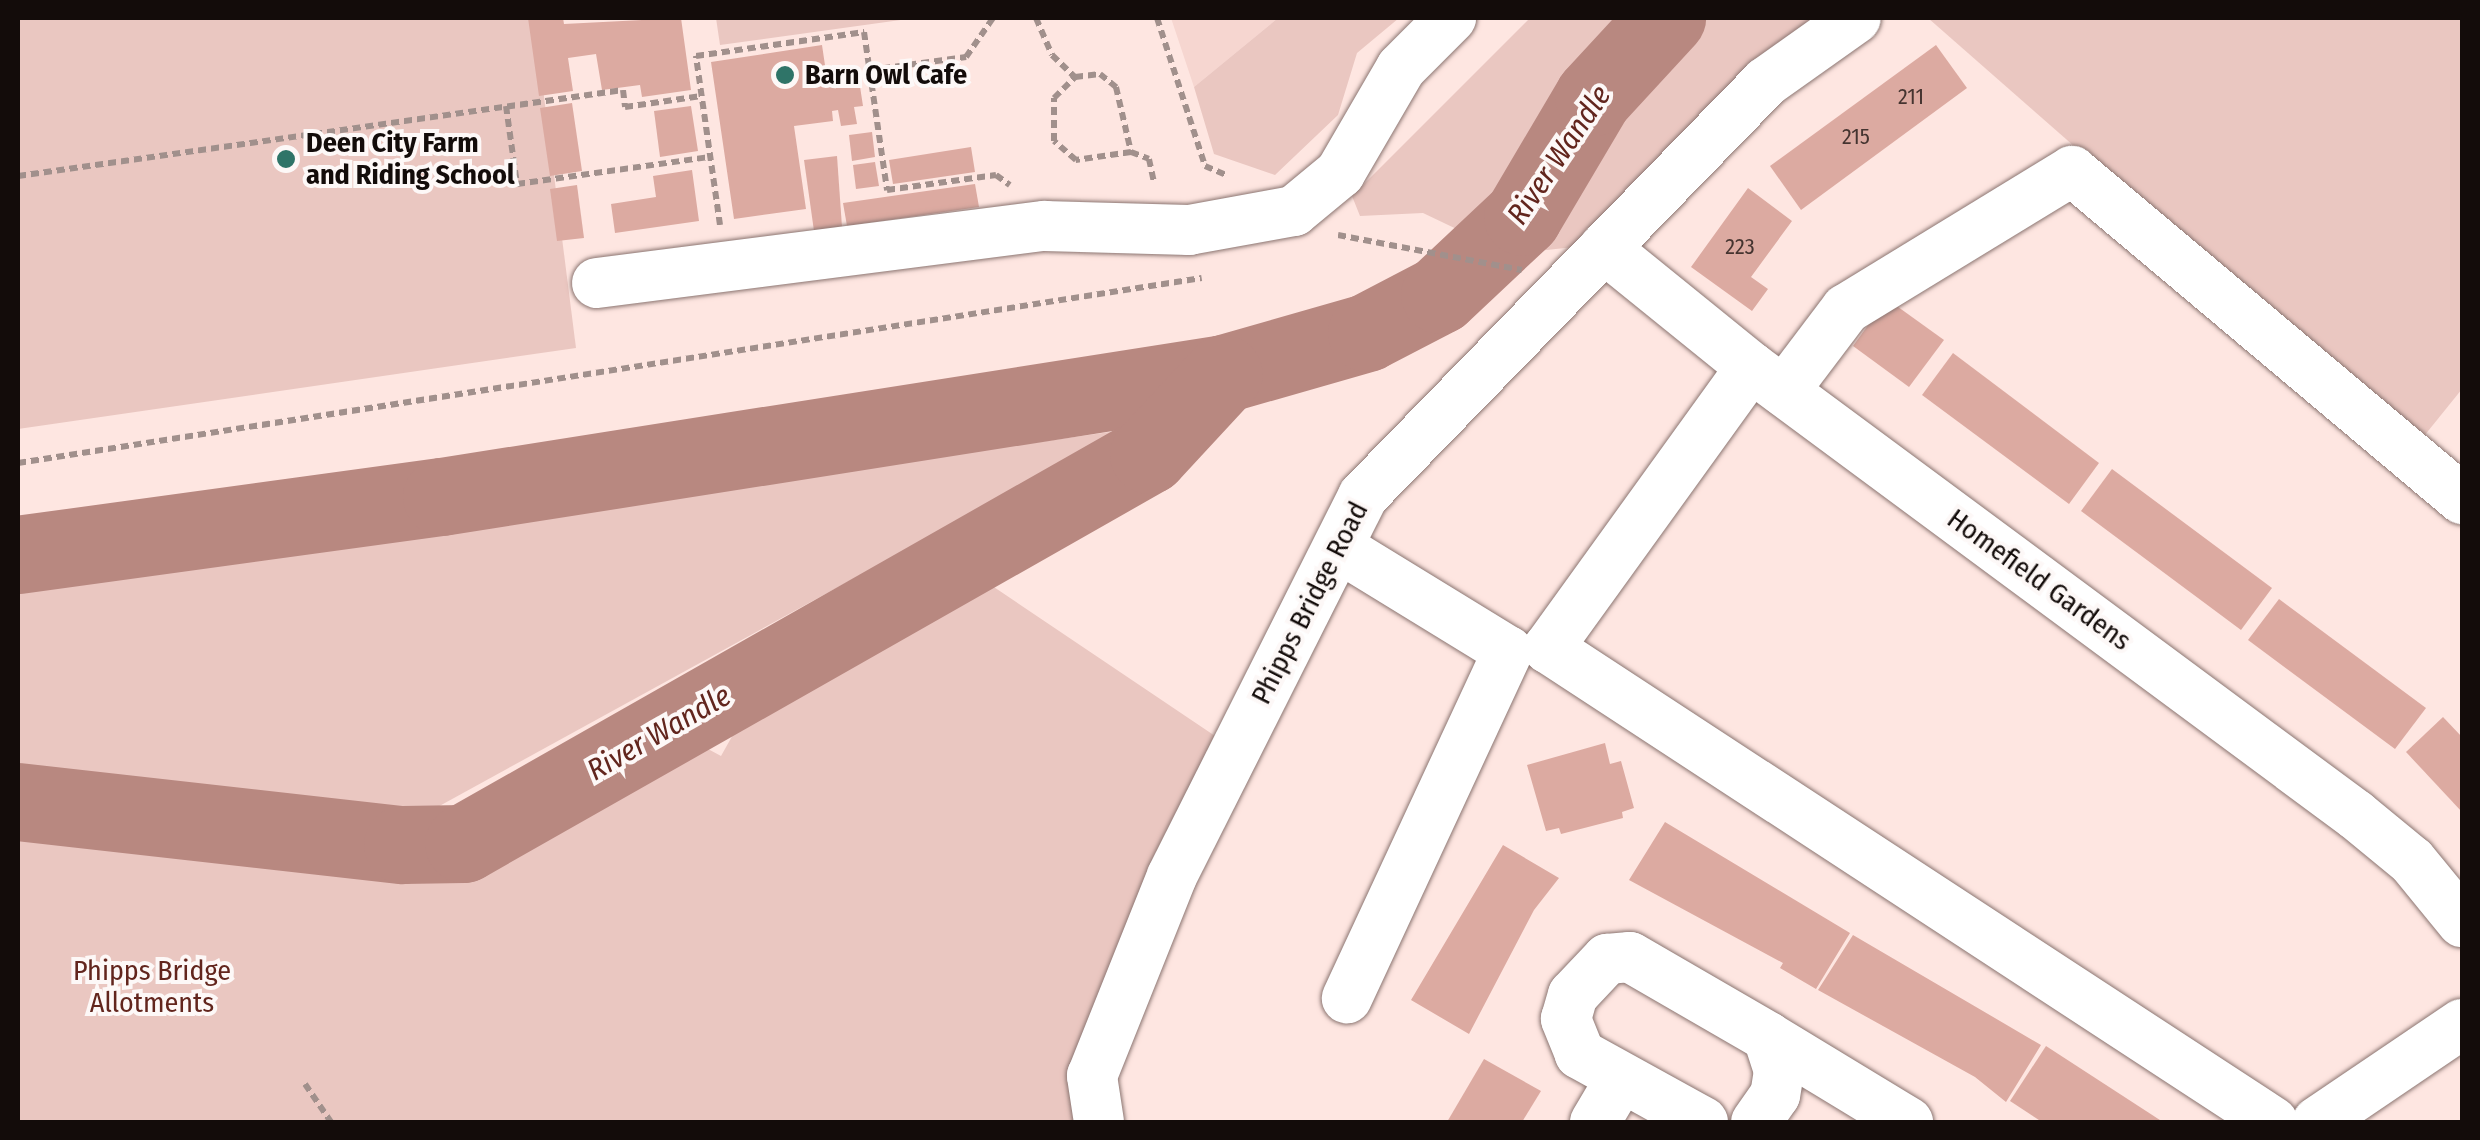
<!DOCTYPE html>
<html>
<head>
<meta charset="utf-8">
<style>
  body { margin:0 }
  #map { position:relative; width:2480px; height:1140px; overflow:hidden; background:#fee6e1; font-family:"Fira Sans Condensed",sans-serif }
  div>[style] { position:absolute }
  [style*='--x'] { left:calc(var(--x)*1px); top:calc(var(--y)*1px); width:calc(var(--w)*1px); rotate:calc(var(--a)*1deg) }
  .built>* { inset:0; background:#f6d6d0 }
  .green>* { inset:0; background:#eac7c1 }
  .river>* { height:78px; margin:-39px; padding:0 39px; transform-origin:39px; border-radius:39px; background:#b88880 }
  .building>* { inset:0; background:#dcaaa1 }
  .path>* { height:6px; margin-top:-3px; transform-origin:0; background:repeating-linear-gradient(90deg,#a1908c 0 8px,transparent 0 13px) }
  .roads { filter:drop-shadow(0 0 2px #8b7571) drop-shadow(0 0 2px #8b7571) }
  .minor>* { height:50px; margin:-25px; padding:0 25px; transform-origin:25px; border-radius:25px; background:#fff }
  .dots>* { width:28px; height:28px; translate:-50% -50%; box-sizing:border-box; border:5px solid #fdf8f7; border-radius:50% }
  span { translate:-50% -50%; white-space:nowrap; text-align:center; line-height:1.15; -webkit-text-stroke:8px #fdf8f7; paint-order:stroke }
  .number-label { font-size:22px; color:#453430 }
  .number-label span { -webkit-text-stroke-width:0 }
  .poi-label { font-size:28px; color:#130c0a; font-weight:700 }
  .left { translate:0 -50%; text-align:left }
  .street-label { font-size:28px; color:#130c0a }
  .park-label { font-size:28px; color:#62251d }
  .water-label { font-size:30px; color:#62251d; font-style:italic }
  .frame { position:absolute; inset:0; border:20px solid #130c0a; pointer-events:none }
</style>
</head>
<body>
<div id="map">
  <div class="built">
    <i style="clip-path:polygon(1171px 18px,1278px 18px,1194px 87px)"></i>
  </div>
  <div class="green">
    <i style="clip-path:polygon(18px 18px,534px 18px,576px 348px,18px 429px)"></i>
    <i style="clip-path:polygon(716px 18px,915px 18px,720px 45px)"></i>
    <i style="clip-path:polygon(1278px 18px,1399px 18px,1357px 53px,1338px 115px,1275px 175px,1214px 154px,1194px 87px)"></i>
    <i style="clip-path:polygon(1530px 18px,1838px 18px,1574px 247px,1509px 254px,1423px 213px,1360px 216px,1352px 196px)"></i>
    <i style="clip-path:polygon(1928px 18px,2462px 18px,2462px 389px,2416px 446px)"></i>
    <i style="clip-path:polygon(1124px 430px,423px 815px,18px 778px,18px 587px)"></i>
    <i style="clip-path:polygon(979px 577px,1224px 742px,1077px 1122px,18px 1122px,18px 836px,420px 879px,574px 817px,708px 741px,708px 749px,721px 756px,739px 724px)"></i>
  </div>
  <div class="river">
    <i style="--x:18;--y:555;--w:428;--a:-7.8"></i>
    <i style="--x:442;--y:497;--w:792;--a:-8.94"></i>
    <i style="--x:1224;--y:374;--w:149;--a:-16"></i>
    <i style="--x:1367;--y:333;--w:82;--a:-27.5"></i>
    <i style="--x:1440;--y:295;--w:114;--a:-43.2"></i>
    <i style="--x:1523;--y:217;--w:139;--a:-59.4"></i>
    <i style="--x:1594;--y:97;--w:108;--a:-47.3"></i>
    <i style="--x:18;--y:802;--w:387;--a:6.4"></i>
    <i style="--x:403;--y:845;--w:61;--a:-0.9"></i>
    <i style="--x:464;--y:844;--w:788;--a:-29.59"></i>
    <i style="--x:1149;--y:455;--w:110;--a:-47.2"></i>
  </div>
  <div class="building">
    <i style="clip-path:polygon(528px 18px,563px 18px,564px 24px,681px 18px,691px 90px,642px 97px,640px 85px,602px 90px,596px 54px,568px 58px,573px 91px,539px 96px)"></i>
    <i style="clip-path:polygon(822px 45px,826px 72px,857px 67px,863px 106px,854px 107px,857px 124px,841px 126px,838px 110px,832px 111px,833px 121px,794px 126px,806px 209px,734px 219px,711px 62px)"></i>
    <i style="clip-path:polygon(1936px 45px,1967px 88px,1801px 210px,1770px 166px)"></i>
    <i style="clip-path:polygon(572px 103px,582px 171px,550px 176px,540px 108px)"></i>
    <i style="clip-path:polygon(691px 106px,698px 151px,660px 157px,654px 111px)"></i>
    <i style="clip-path:polygon(872px 132px,875px 157px,852px 161px,849px 135px)"></i>
    <i style="clip-path:polygon(971px 147px,975px 172px,893px 184px,889px 160px)"></i>
    <i style="clip-path:polygon(837px 156px,842px 227px,814px 231px,804px 160px)"></i>
    <i style="clip-path:polygon(875px 162px,879px 186px,856px 189px,853px 165px)"></i>
    <i style="clip-path:polygon(692px 170px,699px 221px,615px 233px,611px 204px,656px 197px,653px 176px)"></i>
    <i style="clip-path:polygon(975px 184px,979px 207px,847px 226px,843px 203px)"></i>
    <i style="clip-path:polygon(577px 185px,584px 238px,557px 241px,550px 189px)"></i>
    <i style="clip-path:polygon(1748px 188px,1792px 221px,1751px 277px,1768px 289px,1752px 311px,1691px 267px)"></i>
    <i style="clip-path:polygon(1887px 299px,1944px 340px,1909px 387px,1853px 346px)"></i>
    <i style="clip-path:polygon(1953px 353px,2099px 463px,2069px 504px,1922px 395px)"></i>
    <i style="clip-path:polygon(2112px 469px,2272px 588px,2241px 630px,2081px 511px)"></i>
    <i style="clip-path:polygon(2279px 599px,2426px 708px,2395px 749px,2248px 640px)"></i>
    <i style="clip-path:polygon(2443px 717px,2462px 737px,2462px 812px,2406px 752px)"></i>
    <i style="clip-path:polygon(1605px 743px,1610px 764px,1621px 761px,1634px 808px,1622px 812px,1623px 818px,1561px 834px,1559px 828px,1546px 831px,1527px 765px)"></i>
    <i style="clip-path:polygon(1665px 822px,1850px 933px,1816px 989px,1780px 968px,1783px 963px,1629px 880px)"></i>
    <i style="clip-path:polygon(1503px 845px,1559px 878px,1534px 910px,1469px 1034px,1411px 1000px)"></i>
    <i style="clip-path:polygon(1853px 935px,2041px 1045px,2006px 1102px,1975px 1077px,1818px 990px)"></i>
    <i style="clip-path:polygon(2046px 1046px,2163px 1122px,2042px 1122px,2010px 1101px)"></i>
    <i style="clip-path:polygon(1484px 1059px,1541px 1091px,1522px 1122px,1447px 1122px)"></i>
  </div>
  <div class="path">
    <i style="--x:1036;--y:18;--w:40;--a:66.6"></i>
    <i style="--x:1052;--y:55;--w:32;--a:44"></i>
    <i style="--x:1157;--y:18;--w:156;--a:72"></i>
    <i style="--x:1205;--y:166;--w:23;--a:23"></i>
    <i style="--x:870;--y:70;--w:97;--a:-7.7"></i>
    <i style="--x:966;--y:57;--w:47;--a:-55.3"></i>
    <i style="--x:506;--y:106;--w:79;--a:82"></i>
    <i style="--x:517;--y:184;--w:195;--a:-8"></i>
    <i style="--x:1131;--y:152;--w:56;--a:171.7"></i>
    <i style="--x:1076;--y:160;--w:29;--a:-139"></i>
    <i style="--x:1054;--y:141;--w:43;--a:-90"></i>
    <i style="--x:1054;--y:98;--w:30;--a:-45"></i>
    <i style="--x:1075;--y:77;--w:25;--a:-7"></i>
    <i style="--x:1100;--y:74;--w:21;--a:39"></i>
    <i style="--x:1116;--y:87;--w:67;--a:77"></i>
    <i style="--x:1131;--y:152;--w:19;--a:21"></i>
    <i style="--x:1149;--y:159;--w:25;--a:78"></i>
    <i style="--x:18;--y:176;--w:611;--a:-8.09"></i>
    <i style="--x:623;--y:90;--w:17;--a:83"></i>
    <i style="--x:625;--y:107;--w:77;--a:-8.2"></i>
    <i style="--x:720;--y:225;--w:171;--a:-98.1"></i>
    <i style="--x:696;--y:56;--w:170;--a:-8.1"></i>
    <i style="--x:864;--y:32;--w:160;--a:81.7"></i>
    <i style="--x:887;--y:190;--w:110;--a:-7.8"></i>
    <i style="--x:996;--y:175;--w:17;--a:36"></i>
    <i style="--x:1338;--y:235;--w:187;--a:10.8"></i>
    <i style="--x:18;--y:463;--w:1198;--a:-8.88"></i>
    <i style="--x:305;--y:1084;--w:46;--a:55.6"></i>
  </div>
  <div class="roads">
    <div class="minor">
      <i style="--x:1604;--y:248;--w:189;--a:39"></i>
      <i style="--x:1751;--y:367;--w:753;--a:36.52"></i>
      <i style="--x:2356;--y:815;--w:72;--a:39.4"></i>
      <i style="--x:2412;--y:861;--w:79;--a:50.7"></i>
      <i style="--x:597;--y:283;--w:451;--a:-7.3"></i>
      <i style="--x:1044;--y:226;--w:145;--a:1.6"></i>
      <i style="--x:1189;--y:230;--w:107;--a:-10.3"></i>
      <i style="--x:1294;--y:211;--w:60;--a:-39.6"></i>
      <i style="--x:1340;--y:173;--w:121;--a:-59.8"></i>
      <i style="--x:1401;--y:68;--w:71;--a:-45"></i>
      <i style="--x:1751;--y:367;--w:347;--a:125.8"></i>
      <i style="--x:1548;--y:648;--w:866;--a:33.18"></i>
      <i style="--x:1784;--y:391;--w:103;--a:-52.9"></i>
      <i style="--x:1846;--y:309;--w:265;--a:-31.4"></i>
      <i style="--x:2072;--y:171;--w:510;--a:40.06"></i>
      <i style="--x:1338;--y:547;--w:199;--a:31.5"></i>
      <i style="--x:1508;--y:651;--w:383;--a:114.9"></i>
      <i style="--x:1768;--y:1037;--w:164;--a:31.3"></i>
      <i style="--x:1099;--y:1122;--w:47;--a:-98.7"></i>
      <i style="--x:1092;--y:1076;--w:215;--a:-68.2"></i>
      <i style="--x:1172;--y:876;--w:425;--a:-63.3"></i>
      <i style="--x:1363;--y:496;--w:578;--a:-45.77"></i>
      <i style="--x:1766;--y:82;--w:110;--a:-35.4"></i>
      <i style="--x:1595;--y:1122;--w:49;--a:-59.2"></i>
      <i style="--x:1703;--y:1122;--w:141;--a:-151.1"></i>
      <i style="--x:1580;--y:1054;--w:38;--a:-112"></i>
      <i style="--x:1566;--y:1019;--w:25;--a:-74"></i>
      <i style="--x:1573;--y:995;--w:50;--a:-46.6"></i>
      <i style="--x:1607;--y:959;--w:23;--a:-5"></i>
      <i style="--x:1630;--y:957;--w:160;--a:30.1"></i>
      <i style="--x:1768;--y:1037;--w:36;--a:72"></i>
      <i style="--x:1779;--y:1071;--w:24;--a:99"></i>
      <i style="--x:1775;--y:1095;--w:33;--a:125"></i>
      <i style="--x:2317;--y:1122;--w:175;--a:-34.1"></i>
    </div>
  </div>
  <div class="dots">
    <i style="left:785px;top:75px;background:#2f7468"></i>
    <i style="left:286px;top:159px;background:#2f7468"></i>
  </div>
  <div class="number-label">
    <span style="left:1911px;top:97px">211</span>
    <span style="left:1856px;top:137px">215</span>
    <span style="left:1740px;top:247px">223</span>
  </div>
  <div class="poi-label">
    <span class="left" style="left:805px;top:75px">Barn Owl Cafe</span>
    <span class="left" style="left:306px;top:159px">Deen City Farm<br>and Riding School</span>
  </div>
  <div class="street-label">
    <span style="left:2039px;top:580px;rotate:36deg">Homefield Gardens</span>
    <span style="left:1310px;top:603px;rotate:-63deg">Phipps Bridge Road</span>
  </div>
  <div class="park-label">
    <span style="left:152px;top:987px">Phipps Bridge<br>Allotments</span>
  </div>
  <div class="water-label">
    <span style="left:1559px;top:155px;rotate:-56deg">River Wandle</span>
    <span style="left:659px;top:733px;rotate:-30deg">River Wandle</span>
  </div>
  <div class="frame"></div>
</div>
</body>
</html>
